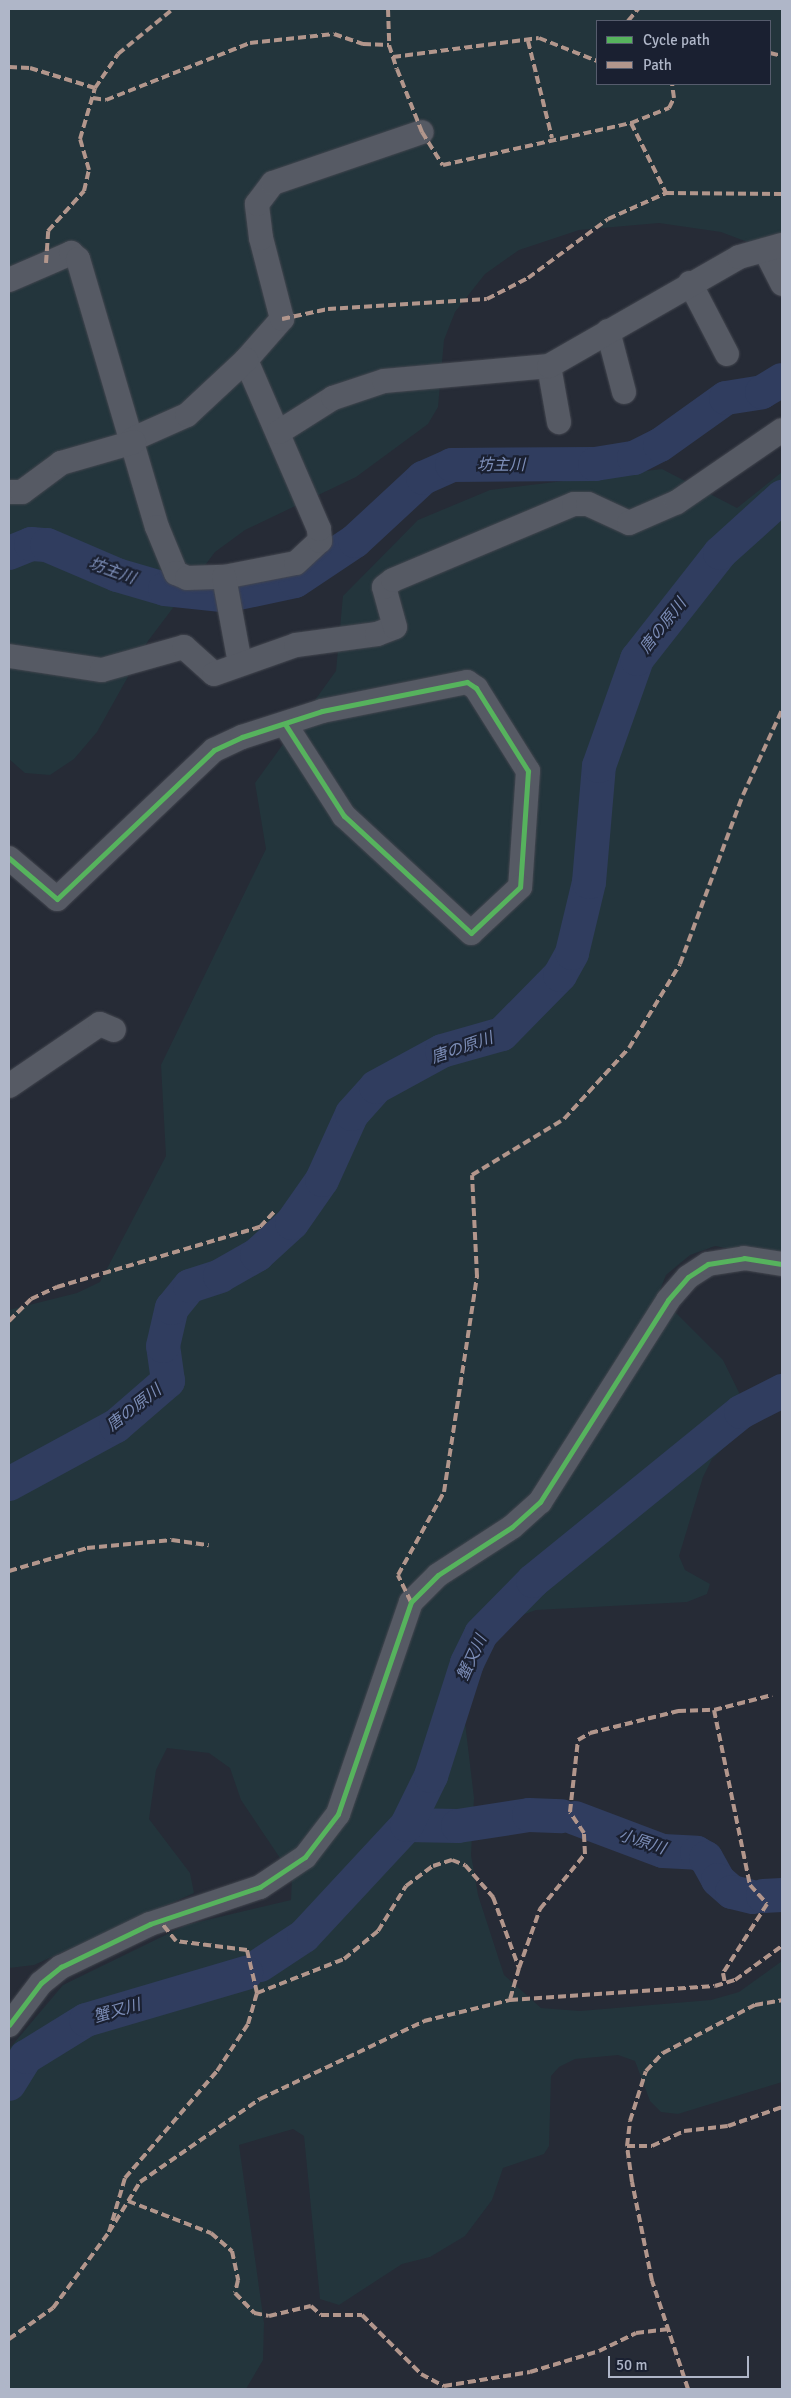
<!DOCTYPE html>
<html>
<head>
<meta charset="utf-8">
<style>
  body { margin:0 }
  #map { position:relative; width:791px; height:2398px; overflow:hidden; background:#262b36; font-family:Signika,"Noto Sans JP",sans-serif }
  div>[style] { position:absolute }
  [style*='--x'] { left:calc(var(--x)*1px); top:calc(var(--y)*1px); width:calc(var(--w)*1px); rotate:calc(var(--a)*1deg) }
  .green>* { inset:0; background:#23353c }
  .river>* { height:34px; margin:-17px; padding:0 17px; transform-origin:17px; border-radius:17px; background:#303d5f }
  .roads { filter:drop-shadow(0 0 1px #43464f) drop-shadow(0 0 1px #43464f) }
  .minor>* { height:24px; margin:-12px; padding:0 12px; transform-origin:12px; border-radius:12px; background:#565a64 }
  .quiet>* { height:4px; margin-top:-2px; transform-origin:0; background:repeating-linear-gradient(90deg,#b2968c 0 8px,transparent 0 12px) }
  .cycleway>* { height:5px; margin:-2.5px; padding:0 2.5px; transform-origin:2.5px; border-radius:2.5px; background:#56b35d }
  span { translate:-50% -50%; white-space:nowrap; text-align:center; line-height:1.15; -webkit-text-stroke:4.5px #1a2031; paint-order:stroke }
  .water-label { font-size:16px; color:#7c8db7; font-style:italic }
  .frame { position:absolute; inset:0; border:10px solid #afb6c8; pointer-events:none }
  .legend { position:absolute; left:596px; top:20px; width:175px; height:65px; box-sizing:border-box; background:#1a2031; border:1px solid #565c6d; margin:0; padding:6px 9px; list-style:none; font-size:15px; color:#afb6c8 }
  .legend li { display:flex; align-items:center; gap:10px; height:25px }
  .legend b { width:25px; border:1px solid #565c6d }
  .scale { position:absolute; left:608px; top:2356px; width:141px; height:22px; box-sizing:border-box; border:2px solid #afb6c8; border-top:0; padding-left:6px; font-size:15px; line-height:18px; white-space:nowrap; color:#afb6c8; -webkit-text-stroke:4px #1a2031; paint-order:stroke }
</style>
</head>
<body>
<div id="map">
  <div class="green">
    <i style="clip-path:polygon(evenodd,9px 9px,782px 9px,782px 255px,721px 232px,659px 223px,579px 230px,519px 250px,485px 274px,455px 312px,444px 340px,438px 407px,428px 424px,356px 477px,245px 530px,215px 552px,148px 641px,97px 732px,74px 759px,50px 775px,25px 773px,9px 759px,9px 9px,597px 21px,770px 21px,770px 84px,597px 84px,597px 21px)"></i>
    <i style="clip-path:polygon(662px 469px,737px 508px,782px 472px,782px 1259px,715px 1246px,690px 1255px,666px 1275px,658px 1295px,723px 1360px,750px 1415px,745px 1428px,712px 1459px,703px 1477px,679px 1556px,685px 1570px,710px 1584px,707px 1594px,687px 1602px,536px 1610px,495px 1625px,486px 1636px,464px 1714px,474px 1798px,471px 1855px,478px 1895px,504px 1975px,541px 2008px,580px 2011px,711px 2000px,739px 1992px,782px 1961px,782px 2082px,678px 2114px,661px 2112px,650px 2101px,635px 2061px,618px 2055px,575px 2059px,559px 2067px,551px 2076px,549px 2146px,544px 2154px,503px 2168px,492px 2200px,465px 2236px,430px 2257px,402px 2264px,339px 2305px,320px 2299px,304px 2136px,293px 2129px,239px 2145px,264px 2323px,263px 2360px,246px 2389px,9px 2389px,9px 2049px,63px 1985px,186px 1925px,291px 1900px,292px 1876px,241px 1800px,230px 1768px,209px 1753px,167px 1748px,156px 1770px,149px 1819px,190px 1873px,194px 1893px,34px 1965px,9px 1968px,9px 1310px,77px 1293px,100px 1282px,166px 1156px,161px 1065px,266px 849px,255px 783px,336px 671px,343px 596px,418px 520px,490px 490px)"></i>
  </div>
  <div class="river">
    <i style="--x:9;--y:553;--w:24;--a:-22"></i>
    <i style="--x:31;--y:544;--w:16;--a:4"></i>
    <i style="--x:47;--y:545;--w:76;--a:23.2"></i>
    <i style="--x:117;--y:575;--w:50;--a:16.3"></i>
    <i style="--x:165;--y:589;--w:55;--a:6.2"></i>
    <i style="--x:239;--y:593;--w:57;--a:-12.1"></i>
    <i style="--x:295;--y:581;--w:72;--a:-33.7"></i>
    <i style="--x:355;--y:541;--w:93;--a:-42.8"></i>
    <i style="--x:423;--y:478;--w:32;--a:-24"></i>
    <i style="--x:452;--y:465;--w:143;--a:-0.4"></i>
    <i style="--x:595;--y:464;--w:39;--a:-9"></i>
    <i style="--x:634;--y:458;--w:29;--a:-27"></i>
    <i style="--x:660;--y:445;--w:81;--a:-35.5"></i>
    <i style="--x:726;--y:398;--w:36;--a:-9"></i>
    <i style="--x:762;--y:392;--w:23;--a:-31"></i>
    <i style="--x:9;--y:1484;--w:122;--a:-28.5"></i>
    <i style="--x:116;--y:1426;--w:69;--a:-40.9"></i>
    <i style="--x:168;--y:1381;--w:35;--a:-98"></i>
    <i style="--x:163;--y:1346;--w:39;--a:-77"></i>
    <i style="--x:172;--y:1308;--w:28;--a:-51"></i>
    <i style="--x:190;--y:1286;--w:32;--a:-18"></i>
    <i style="--x:220;--y:1276;--w:43;--a:-29.6"></i>
    <i style="--x:257;--y:1255;--w:47;--a:-42.4"></i>
    <i style="--x:292;--y:1223;--w:52;--a:-55.1"></i>
    <i style="--x:322;--y:1180;--w:72;--a:-65.6"></i>
    <i style="--x:352;--y:1114;--w:36;--a:-48"></i>
    <i style="--x:376;--y:1087;--w:75;--a:-28.6"></i>
    <i style="--x:442;--y:1051;--w:62;--a:-15.8"></i>
    <i style="--x:502;--y:1034;--w:83;--a:-45.5"></i>
    <i style="--x:560;--y:975;--w:25;--a:-61"></i>
    <i style="--x:572;--y:953;--w:73;--a:-76.5"></i>
    <i style="--x:589;--y:882;--w:116;--a:-85.1"></i>
    <i style="--x:599;--y:766;--w:114;--a:-70.4"></i>
    <i style="--x:637;--y:659;--w:135;--a:-51.9"></i>
    <i style="--x:720;--y:553;--w:84;--a:-42.1"></i>
    <i style="--x:575;--y:1818;--w:94;--a:20.6"></i>
    <i style="--x:663;--y:1851;--w:34;--a:3"></i>
    <i style="--x:697;--y:1853;--w:10;--a:29"></i>
    <i style="--x:706;--y:1858;--w:25;--a:61"></i>
    <i style="--x:718;--y:1880;--w:18;--a:41"></i>
    <i style="--x:732;--y:1892;--w:21;--a:14"></i>
    <i style="--x:407;--y:1825;--w:51;--a:1.1"></i>
    <i style="--x:458;--y:1826;--w:72;--a:-8.8"></i>
    <i style="--x:529;--y:1815;--w:33;--a:2"></i>
    <i style="--x:763;--y:1896;--w:19;--a:-3"></i>
    <i style="--x:260;--y:1965;--w:53;--a:-33.4"></i>
    <i style="--x:304;--y:1936;--w:151;--a:-47.1"></i>
    <i style="--x:407;--y:1825;--w:55;--a:-63.9"></i>
    <i style="--x:431;--y:1776;--w:119;--a:-72.3"></i>
    <i style="--x:467;--y:1663;--w:32;--a:-64"></i>
    <i style="--x:481;--y:1634;--w:74;--a:-45.5"></i>
    <i style="--x:533;--y:1581;--w:268;--a:-39.1"></i>
    <i style="--x:741;--y:1412;--w:46;--a:-27.1"></i>
    <i style="--x:9;--y:2084;--w:32;--a:-58"></i>
    <i style="--x:26;--y:2057;--w:70;--a:-31.7"></i>
    <i style="--x:86;--y:2020;--w:167;--a:-16.4"></i>
  </div>
  <div class="roads">
    <div class="minor">
      <i style="--x:765;--y:250;--w:38;--a:63"></i>
      <i style="--x:9;--y:280;--w:68;--a:-23.5"></i>
      <i style="--x:71;--y:253;--w:9;--a:41"></i>
      <i style="--x:78;--y:259;--w:279;--a:73.6"></i>
      <i style="--x:157;--y:527;--w:50;--a:67.6"></i>
      <i style="--x:176;--y:573;--w:12;--a:24"></i>
      <i style="--x:187;--y:578;--w:37;--a:-2"></i>
      <i style="--x:224;--y:577;--w:73;--a:-11"></i>
      <i style="--x:296;--y:563;--w:33;--a:-43"></i>
      <i style="--x:320;--y:541;--w:12;--a:-95"></i>
      <i style="--x:319;--y:529;--w:184;--a:-113.4"></i>
      <i style="--x:246;--y:360;--w:55;--a:-48.7"></i>
      <i style="--x:282;--y:319;--w:84;--a:-104.5"></i>
      <i style="--x:261;--y:238;--w:34;--a:-97"></i>
      <i style="--x:257;--y:204;--w:26;--a:-53"></i>
      <i style="--x:273;--y:183;--w:157;--a:-18.9"></i>
      <i style="--x:690;--y:283;--w:80;--a:62.5"></i>
      <i style="--x:608;--y:331;--w:63;--a:75.3"></i>
      <i style="--x:549;--y:366;--w:57;--a:79.9"></i>
      <i style="--x:279;--y:432;--w:64;--a:-32.2"></i>
      <i style="--x:333;--y:398;--w:54;--a:-18.4"></i>
      <i style="--x:384;--y:381;--w:166;--a:-5.2"></i>
      <i style="--x:549;--y:366;--w:219;--a:-29.8"></i>
      <i style="--x:739;--y:257;--w:45;--a:-15.6"></i>
      <i style="--x:133;--y:439;--w:59;--a:-24"></i>
      <i style="--x:187;--y:415;--w:81;--a:-43"></i>
      <i style="--x:9;--y:492;--w:13;--a:0"></i>
      <i style="--x:22;--y:492;--w:49;--a:-36.6"></i>
      <i style="--x:61;--y:463;--w:76;--a:-16"></i>
      <i style="--x:224;--y:577;--w:87;--a:79.5"></i>
      <i style="--x:9;--y:656;--w:94;--a:8.6"></i>
      <i style="--x:102;--y:670;--w:85;--a:-15.7"></i>
      <i style="--x:184;--y:647;--w:40;--a:42"></i>
      <i style="--x:214;--y:674;--w:87;--a:-19.5"></i>
      <i style="--x:296;--y:645;--w:82;--a:-7.7"></i>
      <i style="--x:377;--y:634;--w:19;--a:-21"></i>
      <i style="--x:395;--y:627;--w:41;--a:-105.4"></i>
      <i style="--x:384;--y:587;--w:11;--a:-38"></i>
      <i style="--x:393;--y:580;--w:196;--a:-22.8"></i>
      <i style="--x:574;--y:504;--w:14;--a:0"></i>
      <i style="--x:588;--y:504;--w:45;--a:24.9"></i>
      <i style="--x:629;--y:523;--w:52;--a:-23.6"></i>
      <i style="--x:677;--y:502;--w:127;--a:-34.4"></i>
      <i style="--x:9;--y:858;--w:63;--a:40.5"></i>
      <i style="--x:57;--y:899;--w:216;--a:-43.5"></i>
      <i style="--x:214;--y:750;--w:31;--a:-25"></i>
      <i style="--x:242;--y:737;--w:84;--a:-18"></i>
      <i style="--x:322;--y:711;--w:148;--a:-11.3"></i>
      <i style="--x:467;--y:682;--w:11;--a:34"></i>
      <i style="--x:476;--y:688;--w:98;--a:57.9"></i>
      <i style="--x:528;--y:771;--w:116;--a:93.9"></i>
      <i style="--x:520;--y:887;--w:67;--a:136.8"></i>
      <i style="--x:471;--y:933;--w:173;--a:-137.3"></i>
      <i style="--x:344;--y:816;--w:109;--a:-122.7"></i>
      <i style="--x:9;--y:1086;--w:110;--a:-34.3"></i>
      <i style="--x:100;--y:1024;--w:15;--a:23"></i>
      <i style="--x:9;--y:2025;--w:53;--a:-52.7"></i>
      <i style="--x:41;--y:1983;--w:26;--a:-39"></i>
      <i style="--x:61;--y:1967;--w:99;--a:-25.8"></i>
      <i style="--x:150;--y:1924;--w:116;--a:-18.6"></i>
      <i style="--x:260;--y:1887;--w:54;--a:-33.7"></i>
      <i style="--x:305;--y:1857;--w:54;--a:-52.5"></i>
      <i style="--x:338;--y:1814;--w:224;--a:-71"></i>
      <i style="--x:411;--y:1602;--w:38;--a:-45"></i>
      <i style="--x:438;--y:1575;--w:88;--a:-33"></i>
      <i style="--x:512;--y:1527;--w:38;--a:-42"></i>
      <i style="--x:540;--y:1502;--w:239;--a:-57.6"></i>
      <i style="--x:668;--y:1300;--w:30;--a:-49"></i>
      <i style="--x:688;--y:1277;--w:24;--a:-33"></i>
      <i style="--x:708;--y:1264;--w:36;--a:-9"></i>
      <i style="--x:744;--y:1258;--w:38;--a:9"></i>
    </div>
  </div>
  <div class="quiet">
    <i style="--x:388;--y:9;--w:36;--a:88"></i>
    <i style="--x:389;--y:45;--w:25;--a:72"></i>
    <i style="--x:397;--y:69;--w:68;--a:68.4"></i>
    <i style="--x:422;--y:132;--w:39;--a:58"></i>
    <i style="--x:443;--y:165;--w:193;--a:-12.6"></i>
    <i style="--x:631;--y:123;--w:78;--a:63.4"></i>
    <i style="--x:666;--y:193;--w:116;--a:0.5"></i>
    <i style="--x:628;--y:21;--w:16;--a:-50"></i>
    <i style="--x:528;--y:41;--w:100;--a:76.1"></i>
    <i style="--x:770;--y:53;--w:12;--a:14"></i>
    <i style="--x:393;--y:57;--w:147;--a:-7.4"></i>
    <i style="--x:539;--y:38;--w:62;--a:21.6"></i>
    <i style="--x:9;--y:67;--w:21;--a:3"></i>
    <i style="--x:30;--y:68;--w:68;--a:17.1"></i>
    <i style="--x:93;--y:98;--w:13;--a:9"></i>
    <i style="--x:106;--y:100;--w:155;--a:-21.6"></i>
    <i style="--x:250;--y:43;--w:84;--a:-6.1"></i>
    <i style="--x:334;--y:34;--w:31;--a:19"></i>
    <i style="--x:363;--y:44;--w:26;--a:2"></i>
    <i style="--x:631;--y:123;--w:41;--a:-21.5"></i>
    <i style="--x:669;--y:108;--w:11;--a:-63"></i>
    <i style="--x:674;--y:98;--w:14;--a:-98"></i>
    <i style="--x:46;--y:263;--w:32;--a:-86"></i>
    <i style="--x:48;--y:231;--w:54;--a:-48"></i>
    <i style="--x:84;--y:191;--w:22;--a:-77"></i>
    <i style="--x:89;--y:170;--w:32;--a:-106"></i>
    <i style="--x:80;--y:139;--w:53;--a:-73.6"></i>
    <i style="--x:95;--y:88;--w:41;--a:-55.9"></i>
    <i style="--x:118;--y:54;--w:71;--a:-39.3"></i>
    <i style="--x:282;--y:319;--w:47;--a:-12.3"></i>
    <i style="--x:328;--y:309;--w:159;--a:-3.6"></i>
    <i style="--x:487;--y:299;--w:46;--a:-27.1"></i>
    <i style="--x:528;--y:278;--w:99;--a:-36.4"></i>
    <i style="--x:608;--y:219;--w:64;--a:-24.1"></i>
    <i style="--x:9;--y:1321;--w:31;--a:-45"></i>
    <i style="--x:31;--y:1299;--w:29;--a:-25"></i>
    <i style="--x:57;--y:1287;--w:212;--a:-16.5"></i>
    <i style="--x:260;--y:1227;--w:22;--a:-47"></i>
    <i style="--x:9;--y:1571;--w:81;--a:-16.4"></i>
    <i style="--x:87;--y:1548;--w:85;--a:-5.4"></i>
    <i style="--x:172;--y:1540;--w:37;--a:8"></i>
    <i style="--x:411;--y:1602;--w:30;--a:-116"></i>
    <i style="--x:398;--y:1575;--w:95;--a:-61"></i>
    <i style="--x:444;--y:1492;--w:219;--a:-81.3"></i>
    <i style="--x:477;--y:1276;--w:101;--a:-92.8"></i>
    <i style="--x:472;--y:1175;--w:108;--a:-31.3"></i>
    <i style="--x:564;--y:1119;--w:96;--a:-47.5"></i>
    <i style="--x:629;--y:1048;--w:98;--a:-58.7"></i>
    <i style="--x:680;--y:964;--w:180;--a:-69.6"></i>
    <i style="--x:743;--y:795;--w:94;--a:-65.4"></i>
    <i style="--x:714;--y:1710;--w:179;--a:78.4"></i>
    <i style="--x:750;--y:1885;--w:25;--a:48"></i>
    <i style="--x:767;--y:1904;--w:82;--a:122.5"></i>
    <i style="--x:723;--y:1973;--w:10;--a:79"></i>
    <i style="--x:519;--y:1968;--w:63;--a:-70.4"></i>
    <i style="--x:540;--y:1909;--w:71;--a:-50.7"></i>
    <i style="--x:585;--y:1854;--w:21;--a:-93"></i>
    <i style="--x:584;--y:1833;--w:25;--a:-124"></i>
    <i style="--x:570;--y:1812;--w:72;--a:-83.7"></i>
    <i style="--x:578;--y:1740;--w:14;--a:-30"></i>
    <i style="--x:590;--y:1733;--w:91;--a:-14"></i>
    <i style="--x:678;--y:1711;--w:36;--a:-2"></i>
    <i style="--x:714;--y:1710;--w:60;--a:-14.5"></i>
    <i style="--x:257;--y:1993;--w:93;--a:-21.3"></i>
    <i style="--x:344;--y:1959;--w:44;--a:-39.5"></i>
    <i style="--x:378;--y:1931;--w:53;--a:-58.1"></i>
    <i style="--x:406;--y:1886;--w:34;--a:-37"></i>
    <i style="--x:433;--y:1866;--w:20;--a:-18"></i>
    <i style="--x:452;--y:1860;--w:14;--a:21"></i>
    <i style="--x:465;--y:1865;--w:43;--a:48.8"></i>
    <i style="--x:493;--y:1897;--w:76;--a:69.9"></i>
    <i style="--x:519;--y:1968;--w:33;--a:106"></i>
    <i style="--x:627;--y:2146;--w:25;--a:0"></i>
    <i style="--x:652;--y:2146;--w:35;--a:-25"></i>
    <i style="--x:684;--y:2131;--w:44;--a:-6.5"></i>
    <i style="--x:728;--y:2126;--w:57;--a:-19.4"></i>
    <i style="--x:128;--y:2201;--w:89;--a:21.1"></i>
    <i style="--x:211;--y:2233;--w:28;--a:41"></i>
    <i style="--x:232;--y:2251;--w:30;--a:78"></i>
    <i style="--x:238;--y:2280;--w:13;--a:103"></i>
    <i style="--x:235;--y:2293;--w:28;--a:46"></i>
    <i style="--x:254;--y:2313;--w:15;--a:11"></i>
    <i style="--x:269;--y:2316;--w:43;--a:-13.4"></i>
    <i style="--x:311;--y:2306;--w:13;--a:42"></i>
    <i style="--x:321;--y:2315;--w:41;--a:0"></i>
    <i style="--x:362;--y:2315;--w:83;--a:45"></i>
    <i style="--x:421;--y:2374;--w:26;--a:28"></i>
    <i style="--x:444;--y:2386;--w:87;--a:-9.2"></i>
    <i style="--x:530;--y:2372;--w:72;--a:-16.9"></i>
    <i style="--x:599;--y:2351;--w:41;--a:-25.9"></i>
    <i style="--x:636;--y:2333;--w:31;--a:-7"></i>
    <i style="--x:109;--y:2232;--w:59;--a:-58.2"></i>
    <i style="--x:140;--y:2182;--w:146;--a:-34.7"></i>
    <i style="--x:260;--y:2099;--w:182;--a:-25.4"></i>
    <i style="--x:424;--y:2021;--w:89;--a:-13.7"></i>
    <i style="--x:510;--y:2000;--w:205;--a:-3.9"></i>
    <i style="--x:715;--y:1986;--w:21;--a:-17"></i>
    <i style="--x:735;--y:1980;--w:58;--a:-35.9"></i>
    <i style="--x:9;--y:2339;--w:54;--a:-35.2"></i>
    <i style="--x:53;--y:2308;--w:94;--a:-53.6"></i>
    <i style="--x:109;--y:2232;--w:56;--a:-73.5"></i>
    <i style="--x:125;--y:2178;--w:141;--a:-49.3"></i>
    <i style="--x:217;--y:2071;--w:56;--a:-56.6"></i>
    <i style="--x:248;--y:2024;--w:32;--a:-74"></i>
    <i style="--x:257;--y:1993;--w:44;--a:-103.1"></i>
    <i style="--x:247;--y:1950;--w:72;--a:-172.8"></i>
    <i style="--x:176;--y:1941;--w:26;--a:-129"></i>
    <i style="--x:688;--y:2389;--w:114;--a:-108.4"></i>
    <i style="--x:652;--y:2281;--w:101;--a:-101.4"></i>
    <i style="--x:632;--y:2182;--w:36;--a:-98"></i>
    <i style="--x:627;--y:2146;--w:25;--a:-83"></i>
    <i style="--x:630;--y:2121;--w:52;--a:-72.3"></i>
    <i style="--x:646;--y:2071;--w:25;--a:-47"></i>
    <i style="--x:663;--y:2053;--w:104;--a:-27.6"></i>
    <i style="--x:755;--y:2005;--w:27;--a:-10"></i>
  </div>
  <div class="cycleway">
    <i style="--x:9;--y:858;--w:63;--a:40.5"></i>
    <i style="--x:57;--y:899;--w:216;--a:-43.5"></i>
    <i style="--x:214;--y:750;--w:31;--a:-25"></i>
    <i style="--x:242;--y:737;--w:84;--a:-18"></i>
    <i style="--x:322;--y:711;--w:148;--a:-11.3"></i>
    <i style="--x:467;--y:682;--w:11;--a:34"></i>
    <i style="--x:476;--y:688;--w:98;--a:57.9"></i>
    <i style="--x:528;--y:771;--w:116;--a:93.9"></i>
    <i style="--x:520;--y:887;--w:67;--a:136.8"></i>
    <i style="--x:471;--y:933;--w:173;--a:-137.3"></i>
    <i style="--x:344;--y:816;--w:109;--a:-122.7"></i>
    <i style="--x:9;--y:2025;--w:53;--a:-52.7"></i>
    <i style="--x:41;--y:1983;--w:26;--a:-39"></i>
    <i style="--x:61;--y:1967;--w:99;--a:-25.8"></i>
    <i style="--x:150;--y:1924;--w:116;--a:-18.6"></i>
    <i style="--x:260;--y:1887;--w:54;--a:-33.7"></i>
    <i style="--x:305;--y:1857;--w:54;--a:-52.5"></i>
    <i style="--x:338;--y:1814;--w:224;--a:-71"></i>
    <i style="--x:411;--y:1602;--w:38;--a:-45"></i>
    <i style="--x:438;--y:1575;--w:88;--a:-33"></i>
    <i style="--x:512;--y:1527;--w:38;--a:-42"></i>
    <i style="--x:540;--y:1502;--w:239;--a:-57.6"></i>
    <i style="--x:668;--y:1300;--w:30;--a:-49"></i>
    <i style="--x:688;--y:1277;--w:24;--a:-33"></i>
    <i style="--x:708;--y:1264;--w:36;--a:-9"></i>
    <i style="--x:744;--y:1258;--w:38;--a:9"></i>
  </div>
  <div class="water-label">
    <span style="left:501px;top:465px">坊主川</span>
    <span style="left:112px;top:571px;rotate:20deg">坊主川</span>
    <span style="left:663px;top:626px;rotate:-52deg">唐の原川</span>
    <span style="left:462px;top:1048px;rotate:-19deg">唐の原川</span>
    <span style="left:134px;top:1408px;rotate:-38deg">唐の原川</span>
    <span style="left:472px;top:1658px;rotate:-65deg">蟹又川</span>
    <span style="left:642px;top:1842px;rotate:18deg">小原川</span>
    <span style="left:117px;top:2011px;rotate:-16deg">蟹又川</span>
  </div>
  <div class="frame"></div>
  <ul class="legend">
  <li><b style="height:6px;background:#56b35d"></b>Cycle path</li>
  <li><b style="height:6px;background:#b2968c"></b>Path</li>
  </ul>
  <div class="scale">50 m</div>
</div>
</body>
</html>
